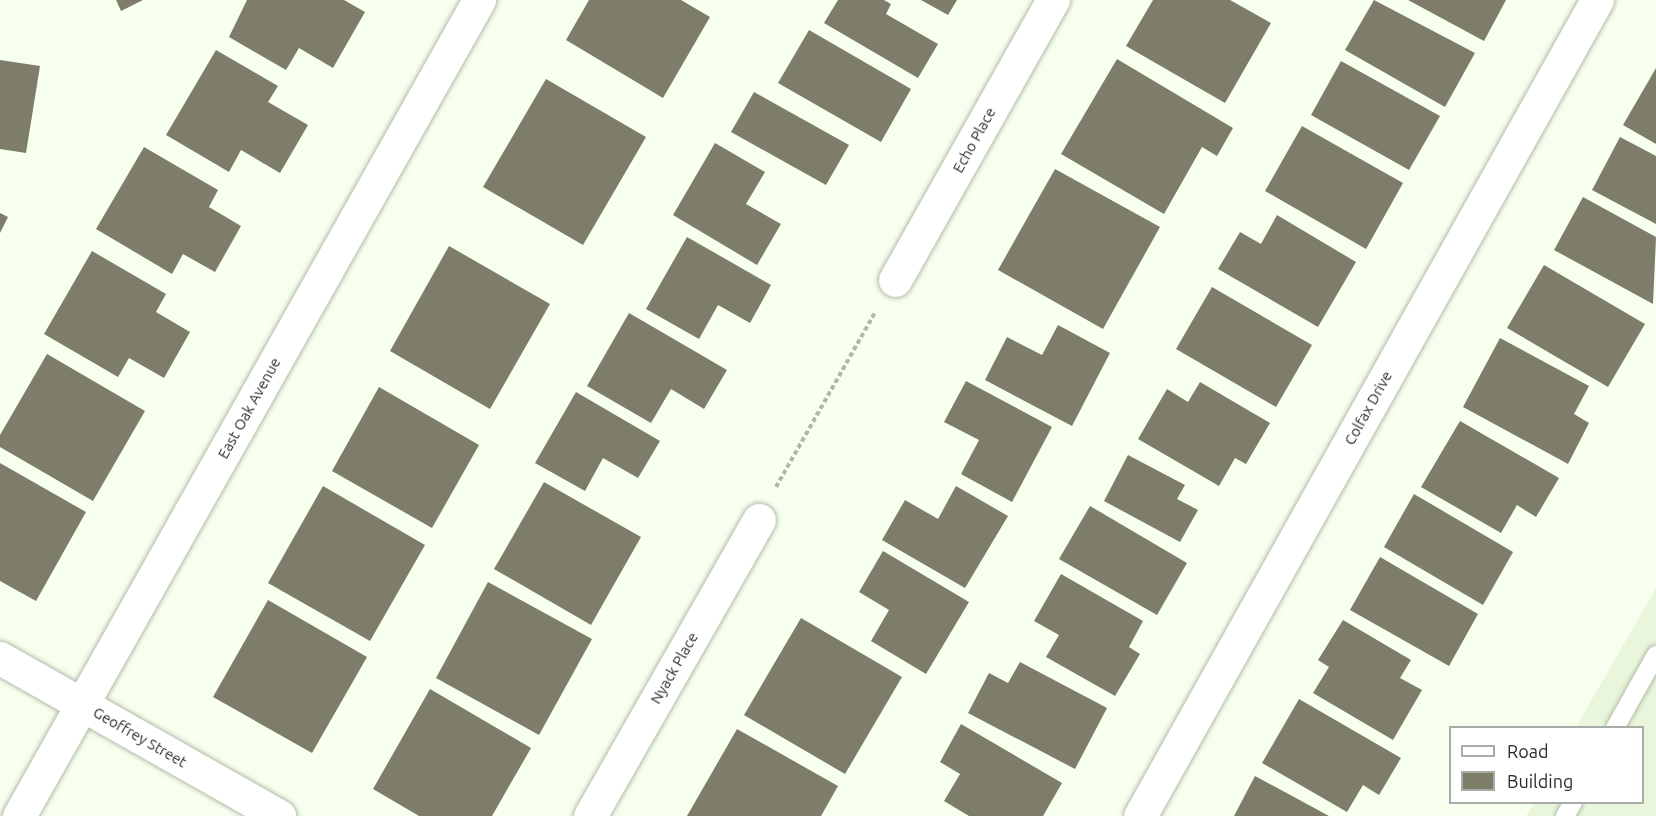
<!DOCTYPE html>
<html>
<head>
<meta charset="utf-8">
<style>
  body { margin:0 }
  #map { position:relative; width:1656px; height:816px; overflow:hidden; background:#f7ffee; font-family:Ubuntu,sans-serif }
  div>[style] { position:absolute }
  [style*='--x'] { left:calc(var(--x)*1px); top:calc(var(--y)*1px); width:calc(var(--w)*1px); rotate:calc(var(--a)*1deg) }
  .built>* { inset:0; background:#e9f6db }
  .building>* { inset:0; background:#7e7d6a }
  .path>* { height:4px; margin-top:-2px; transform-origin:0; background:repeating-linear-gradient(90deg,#b1b8aa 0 4.5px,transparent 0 7.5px) }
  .roads { filter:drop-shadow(0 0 2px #b2bca8) drop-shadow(0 0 2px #b2bca8) }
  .service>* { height:18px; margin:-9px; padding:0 9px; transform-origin:9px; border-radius:9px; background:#fff }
  .minor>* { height:33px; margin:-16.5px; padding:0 16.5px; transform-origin:16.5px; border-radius:16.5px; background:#fff }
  span { translate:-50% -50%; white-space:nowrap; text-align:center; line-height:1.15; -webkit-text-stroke:4.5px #fff; paint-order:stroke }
  .street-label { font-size:15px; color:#292d25 }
  .legend { position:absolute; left:1449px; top:726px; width:195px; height:78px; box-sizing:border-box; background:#fff; border:2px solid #a9aba8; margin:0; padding:8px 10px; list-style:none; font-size:18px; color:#292d25 }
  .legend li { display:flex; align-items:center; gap:12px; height:30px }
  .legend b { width:30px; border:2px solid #a9aba8 }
</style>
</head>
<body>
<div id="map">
  <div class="built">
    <i style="clip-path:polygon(1656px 588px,1656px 816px,1526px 816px,1534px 803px,1642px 802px,1642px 728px,1576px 727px)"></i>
  </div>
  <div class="building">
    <i style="clip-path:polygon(116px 0,143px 0,121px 11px)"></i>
    <i style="clip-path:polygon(247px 0,344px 0,365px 12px,333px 68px,299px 48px,286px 70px,229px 37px)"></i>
    <i style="clip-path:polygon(589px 0,681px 0,710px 17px,663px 98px,566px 40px)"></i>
    <i style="clip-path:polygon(838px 0,884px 0,891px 4px,886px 14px,938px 44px,918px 78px,824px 23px)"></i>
    <i style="clip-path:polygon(921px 0,957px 0,948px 15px)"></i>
    <i style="clip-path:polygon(1153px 0,1230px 0,1271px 23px,1225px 103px,1126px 46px)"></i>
    <i style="clip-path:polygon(1374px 0,1475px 53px,1445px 107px,1345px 50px)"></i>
    <i style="clip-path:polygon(1408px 0,1506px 0,1484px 41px)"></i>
    <i style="clip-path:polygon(809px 30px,911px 89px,881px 142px,778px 83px)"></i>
    <i style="clip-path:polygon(216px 50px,278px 86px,268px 102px,308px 125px,280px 173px,241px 150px,229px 172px,166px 135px)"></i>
    <i style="clip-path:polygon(1117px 59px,1233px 128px,1217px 156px,1202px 147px,1164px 214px,1061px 154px)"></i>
    <i style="clip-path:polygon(0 60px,40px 66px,26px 153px,0 149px)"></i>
    <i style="clip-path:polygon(1341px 61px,1440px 116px,1409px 170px,1311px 115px)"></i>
    <i style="clip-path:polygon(1656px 68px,1656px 144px,1623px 125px)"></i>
    <i style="clip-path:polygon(546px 79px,646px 137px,583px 245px,483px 187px)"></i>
    <i style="clip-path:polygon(754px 92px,849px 145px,826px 185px,731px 132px)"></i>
    <i style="clip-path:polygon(1302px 126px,1403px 183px,1366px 249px,1265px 191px)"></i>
    <i style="clip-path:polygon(1620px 137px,1656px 156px,1656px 224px,1592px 190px)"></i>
    <i style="clip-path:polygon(715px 143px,765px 172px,746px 204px,781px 224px,757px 265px,673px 215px)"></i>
    <i style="clip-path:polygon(144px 147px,218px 190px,209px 207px,241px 226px,215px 272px,183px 254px,172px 274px,96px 229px)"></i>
    <i style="clip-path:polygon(1055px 169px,1160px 227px,1103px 329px,998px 270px)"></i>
    <i style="clip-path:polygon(1583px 197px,1656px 237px,1653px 304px,1554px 250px)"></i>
    <i style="clip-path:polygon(0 213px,8px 217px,0 233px)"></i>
    <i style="clip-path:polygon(1277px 215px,1356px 262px,1318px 327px,1218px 269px,1240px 232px,1261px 244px)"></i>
    <i style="clip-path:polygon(687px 237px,771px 285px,750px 323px,718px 305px,699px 339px,646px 309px)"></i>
    <i style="clip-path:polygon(449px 246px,550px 304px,490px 409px,390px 351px)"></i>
    <i style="clip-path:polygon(92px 251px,166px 294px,156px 312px,190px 332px,164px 378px,129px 358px,118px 377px,44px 334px)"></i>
    <i style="clip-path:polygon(1544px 265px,1645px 324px,1608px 387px,1507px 328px)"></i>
    <i style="clip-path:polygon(1212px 287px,1312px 345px,1276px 407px,1176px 349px)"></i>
    <i style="clip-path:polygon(629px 313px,727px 370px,704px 409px,671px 389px,651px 423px,587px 386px)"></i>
    <i style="clip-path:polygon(1058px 325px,1110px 353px,1072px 426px,985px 380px,1007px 337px,1042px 355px)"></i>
    <i style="clip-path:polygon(1500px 338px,1589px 386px,1574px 414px,1589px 423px,1568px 464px,1463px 407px)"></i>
    <i style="clip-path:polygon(47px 354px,145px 411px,93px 501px,0 447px,0 435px)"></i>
    <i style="clip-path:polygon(966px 381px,1052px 427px,1012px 502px,961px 474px,979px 440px,944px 422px)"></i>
    <i style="clip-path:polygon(1200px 382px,1270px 423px,1246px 464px,1235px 458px,1219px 486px,1138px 439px,1167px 389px,1188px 402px)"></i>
    <i style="clip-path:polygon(379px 387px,479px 445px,432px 528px,332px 471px)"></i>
    <i style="clip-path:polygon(576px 392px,660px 441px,638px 478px,603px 458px,585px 491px,535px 463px)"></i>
    <i style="clip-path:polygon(1460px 421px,1559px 478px,1536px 517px,1517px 505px,1501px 533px,1421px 487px)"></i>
    <i style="clip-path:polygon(1128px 455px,1185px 485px,1177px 499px,1198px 510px,1180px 542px,1104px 501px)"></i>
    <i style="clip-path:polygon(0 463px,86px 512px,36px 601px,0 581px)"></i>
    <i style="clip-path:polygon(544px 482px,641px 537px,591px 625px,494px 569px)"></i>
    <i style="clip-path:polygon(323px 486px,425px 545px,370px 641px,268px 583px)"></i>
    <i style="clip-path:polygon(956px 486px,1008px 516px,965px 588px,882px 540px,905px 500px,938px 519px)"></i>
    <i style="clip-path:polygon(1414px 494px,1513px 552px,1483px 605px,1384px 547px)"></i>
    <i style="clip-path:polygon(1090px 506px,1187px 563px,1157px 615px,1059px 559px)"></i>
    <i style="clip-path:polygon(883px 551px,969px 602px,926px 674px,871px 641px,889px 610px,859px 592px)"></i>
    <i style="clip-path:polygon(1380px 557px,1478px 614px,1449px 666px,1350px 610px)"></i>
    <i style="clip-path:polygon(1061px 574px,1143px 621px,1129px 647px,1140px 654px,1115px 696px,1046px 657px,1059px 635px,1034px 621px)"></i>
    <i style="clip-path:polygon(488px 582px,592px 639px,539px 735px,436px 678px)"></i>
    <i style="clip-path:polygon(268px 600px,367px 657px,312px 753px,213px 697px)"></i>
    <i style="clip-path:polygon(801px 618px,902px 677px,845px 774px,744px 715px)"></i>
    <i style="clip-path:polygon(1343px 620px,1411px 660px,1400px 678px,1422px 690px,1393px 740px,1313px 693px,1329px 667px,1318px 660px)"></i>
    <i style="clip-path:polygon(1020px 662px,1107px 708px,1075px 769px,968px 713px,989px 673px,1008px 683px)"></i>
    <i style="clip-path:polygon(430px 689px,531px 748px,492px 816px,419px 816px,373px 789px)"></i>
    <i style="clip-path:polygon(1299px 699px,1401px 758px,1379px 795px,1363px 785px,1347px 812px,1262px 763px)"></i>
    <i style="clip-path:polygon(961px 724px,1062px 783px,1043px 816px,969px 816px,944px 801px,960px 774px,940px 762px)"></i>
    <i style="clip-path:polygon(737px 729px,838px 786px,821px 816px,687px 816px)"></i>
    <i style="clip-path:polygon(1255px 776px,1329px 816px,1234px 816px)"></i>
  </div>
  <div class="path">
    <i style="--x:776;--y:487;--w:202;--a:-60.4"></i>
  </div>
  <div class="roads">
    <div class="service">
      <i style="--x:1615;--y:728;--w:84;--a:-60.7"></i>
      <i style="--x:1565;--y:816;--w:16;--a:-60"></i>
    </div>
    <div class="minor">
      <i style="--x:895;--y:280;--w:322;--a:-60.6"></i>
      <i style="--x:0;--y:658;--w:321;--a:29.5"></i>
      <i style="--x:19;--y:816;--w:937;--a:-60.59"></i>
      <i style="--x:590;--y:816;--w:341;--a:-60.3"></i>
      <i style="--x:1140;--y:816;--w:935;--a:-60.75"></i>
    </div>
  </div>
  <div class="street-label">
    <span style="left:974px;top:140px;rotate:-61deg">Echo Place</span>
    <span style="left:249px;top:408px;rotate:-61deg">East Oak Avenue</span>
    <span style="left:1368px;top:408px;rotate:-61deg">Colfax Drive</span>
    <span style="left:674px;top:668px;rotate:-60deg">Nyack Place</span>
    <span style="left:140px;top:737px;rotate:30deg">Geoffrey Street</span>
  </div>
  <ul class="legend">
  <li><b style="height:8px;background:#fff"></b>Road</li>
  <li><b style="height:16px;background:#7e7d6a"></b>Building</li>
  </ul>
</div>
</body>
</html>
